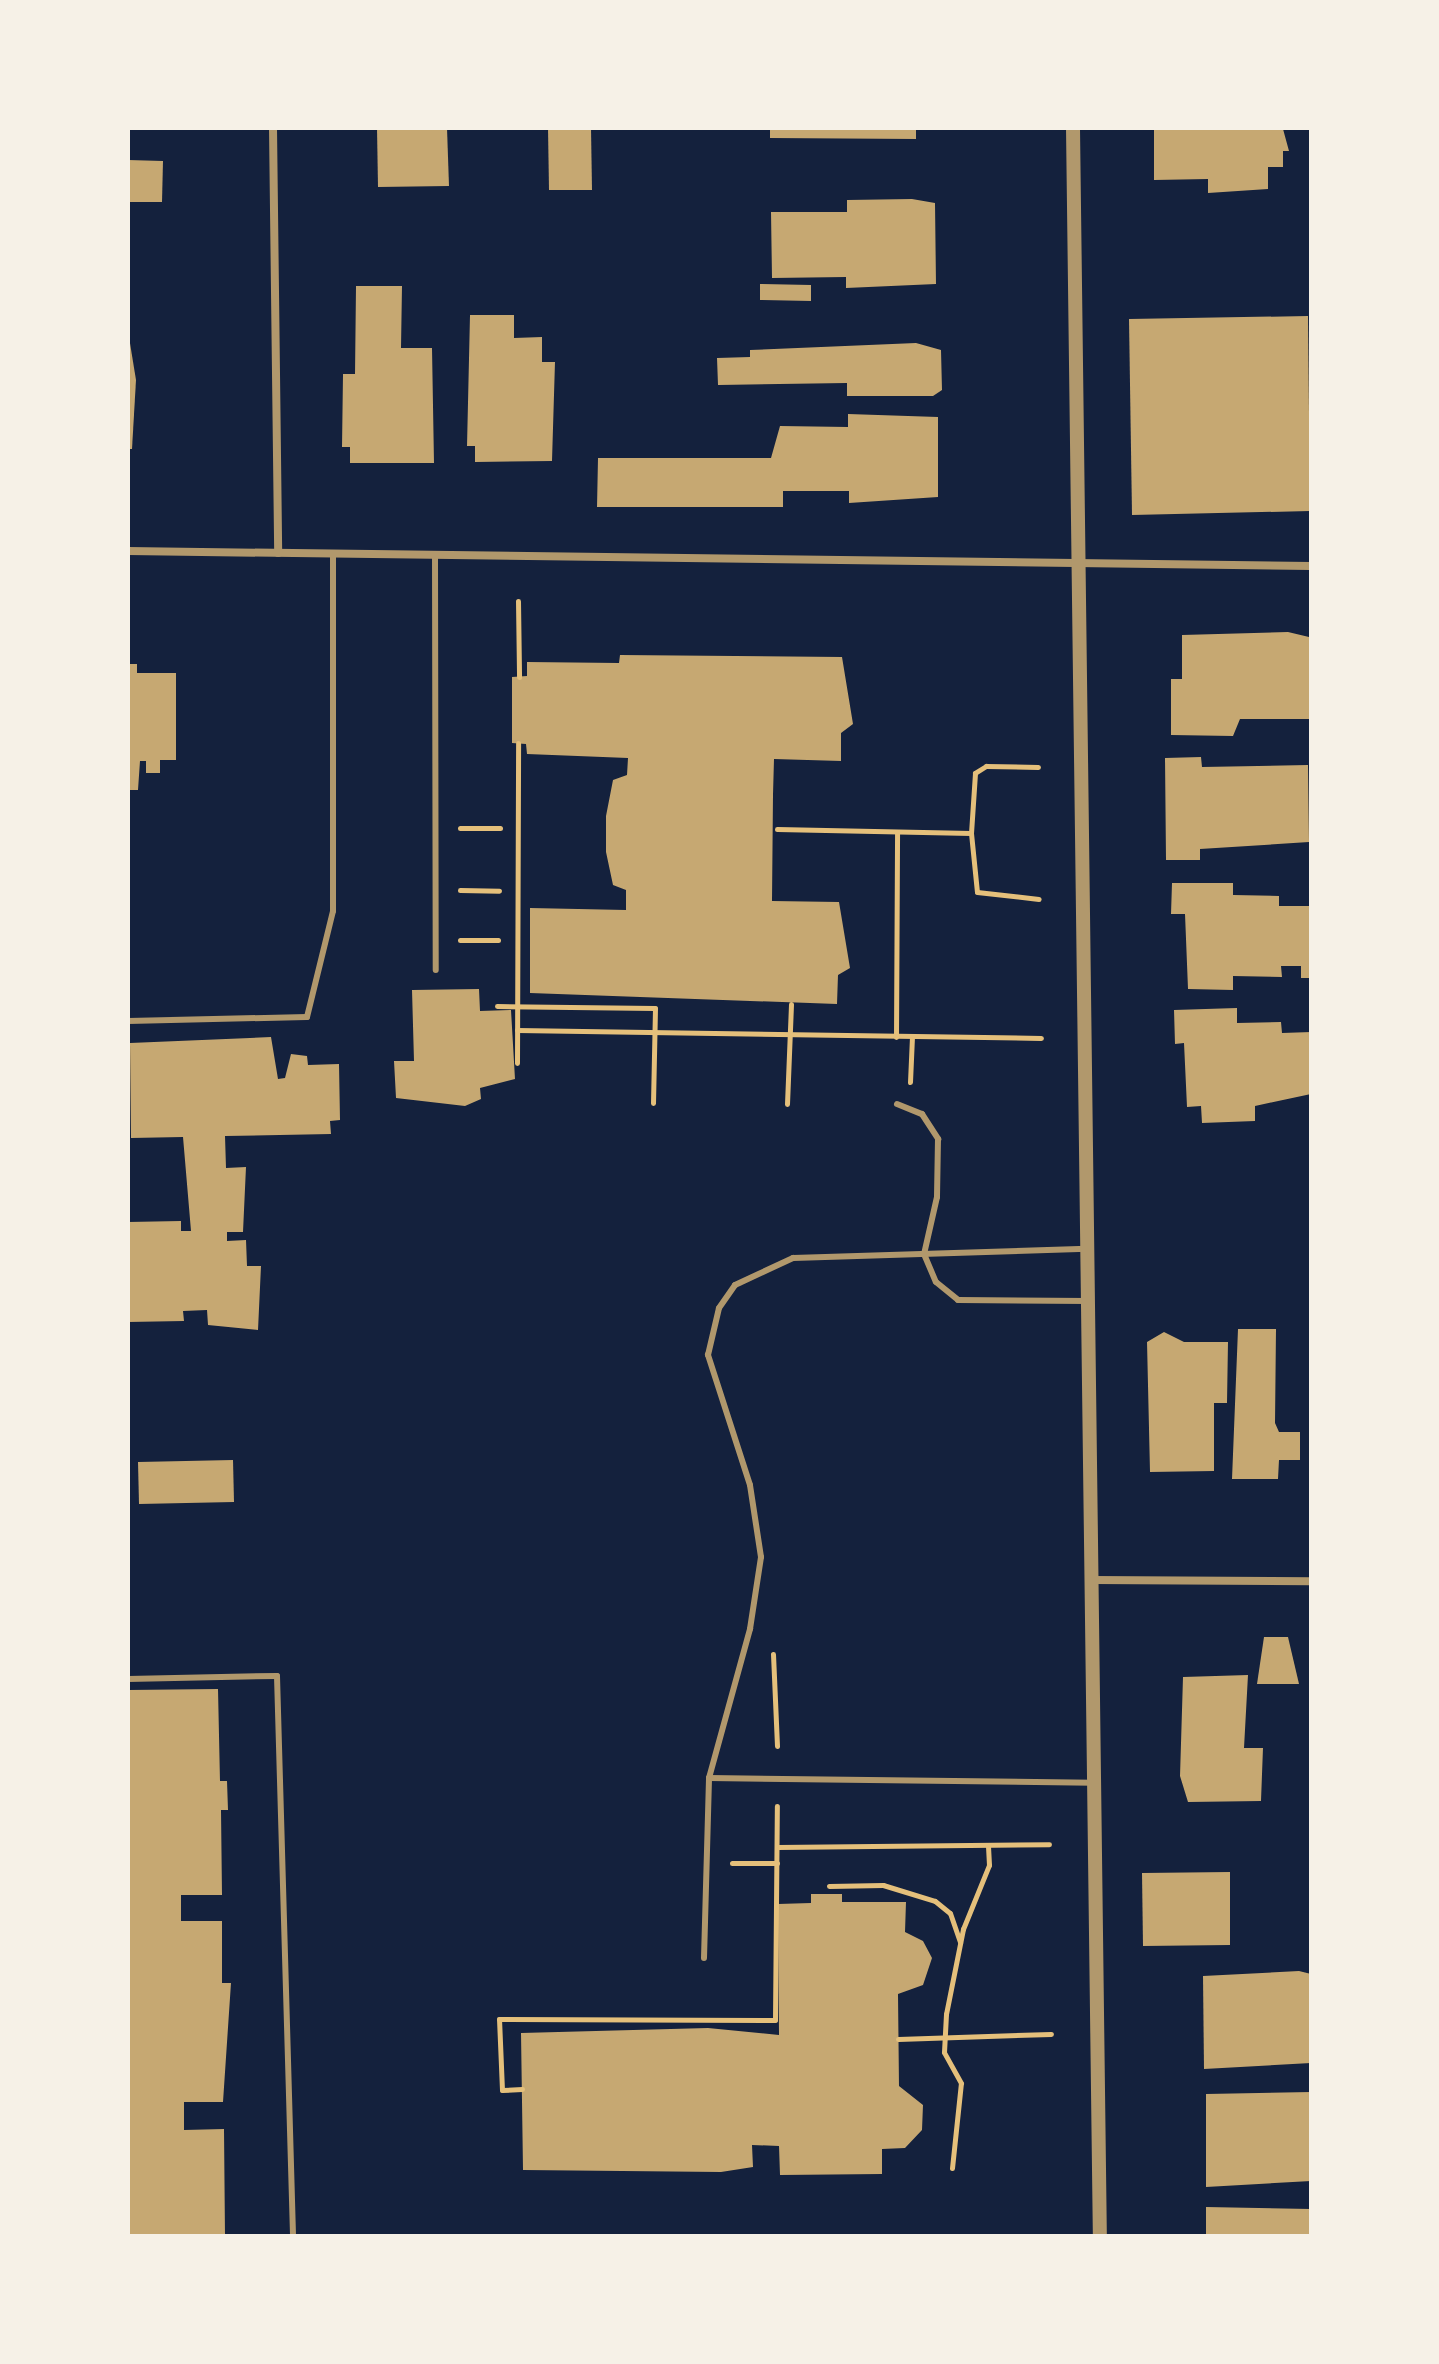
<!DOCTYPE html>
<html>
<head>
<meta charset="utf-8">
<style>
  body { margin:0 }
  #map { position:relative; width:1439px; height:2364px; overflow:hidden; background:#14213d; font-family:Rubik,sans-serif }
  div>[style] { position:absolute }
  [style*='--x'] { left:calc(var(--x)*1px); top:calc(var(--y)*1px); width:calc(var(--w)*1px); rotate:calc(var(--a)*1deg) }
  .building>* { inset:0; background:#c6a872 }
  .path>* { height:5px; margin:-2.5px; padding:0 2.5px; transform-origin:2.5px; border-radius:2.5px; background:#e5c07b }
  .service>* { height:6px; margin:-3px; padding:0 3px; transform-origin:3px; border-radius:3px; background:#b1986c }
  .minor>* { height:8px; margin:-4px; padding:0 4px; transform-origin:4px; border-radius:4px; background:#b1986c }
  .tertiary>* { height:14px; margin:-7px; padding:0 7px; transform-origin:7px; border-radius:7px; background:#b1986c }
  span { translate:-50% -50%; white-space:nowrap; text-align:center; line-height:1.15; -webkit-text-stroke:6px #f6f1e7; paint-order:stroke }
  .frame { position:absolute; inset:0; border:130px solid #f6f1e7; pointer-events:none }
</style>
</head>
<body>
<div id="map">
  <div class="building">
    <i style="clip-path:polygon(377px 128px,447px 128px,449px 186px,378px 187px)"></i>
    <i style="clip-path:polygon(548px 128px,591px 128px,592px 190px,549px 190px)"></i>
    <i style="clip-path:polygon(770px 128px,916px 128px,916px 139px,770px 138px)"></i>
    <i style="clip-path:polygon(1283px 129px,1289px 151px,1283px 151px,1283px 167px,1268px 167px,1268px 189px,1208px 193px,1208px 179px,1154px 180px,1154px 130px)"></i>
    <i style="clip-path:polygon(128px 160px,163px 161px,162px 202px,128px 202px)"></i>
    <i style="clip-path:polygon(912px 199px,935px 203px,936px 284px,846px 288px,846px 277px,772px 278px,771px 212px,847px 212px,847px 200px)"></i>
    <i style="clip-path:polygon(760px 284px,811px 285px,811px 301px,760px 300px)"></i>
    <i style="clip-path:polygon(356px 286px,402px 286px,401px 348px,432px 348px,434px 463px,350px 463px,350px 447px,342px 447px,343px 374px,355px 374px)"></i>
    <i style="clip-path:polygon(470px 315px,514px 315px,514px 338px,542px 337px,542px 362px,555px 362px,552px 461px,475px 462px,475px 446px,467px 446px)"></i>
    <i style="clip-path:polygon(1308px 316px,1310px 511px,1132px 515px,1129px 319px)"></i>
    <i style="clip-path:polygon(128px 331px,136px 380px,132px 449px,128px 449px)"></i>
    <i style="clip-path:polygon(916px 343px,941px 350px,942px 390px,933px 396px,847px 396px,847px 383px,718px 385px,717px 358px,750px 357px,750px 350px)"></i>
    <i style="clip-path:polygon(848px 414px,938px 417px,938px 497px,849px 503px,849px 491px,783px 491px,783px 507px,597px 507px,598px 458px,771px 458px,780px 426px,848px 427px)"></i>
    <i style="clip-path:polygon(1288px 632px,1309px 637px,1311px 719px,1240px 719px,1233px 736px,1171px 735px,1171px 679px,1182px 679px,1182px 635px)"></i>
    <i style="clip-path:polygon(620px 655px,842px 657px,853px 724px,841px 733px,841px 761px,774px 759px,773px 795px,772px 901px,839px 902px,850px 968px,838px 975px,837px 1004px,530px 993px,530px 908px,626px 910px,626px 890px,613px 885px,606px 852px,606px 816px,613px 780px,627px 775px,628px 758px,527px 754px,526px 744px,512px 743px,512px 677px,527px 676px,527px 662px,619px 663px)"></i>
    <i style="clip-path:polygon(128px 664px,137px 664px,137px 673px,176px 673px,176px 760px,160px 760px,160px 773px,146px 773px,146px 761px,140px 761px,138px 790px,128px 790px)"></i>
    <i style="clip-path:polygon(1201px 757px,1202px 767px,1308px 765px,1309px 842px,1200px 849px,1200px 860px,1166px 860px,1165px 758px)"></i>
    <i style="clip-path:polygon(1172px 883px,1233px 883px,1233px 895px,1279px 896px,1279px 906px,1311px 906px,1311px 978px,1301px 978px,1301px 966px,1281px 966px,1282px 977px,1233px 976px,1233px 990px,1188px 989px,1185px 914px,1171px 914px)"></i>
    <i style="clip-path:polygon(479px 989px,480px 1011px,511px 1010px,515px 1079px,480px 1088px,481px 1099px,465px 1106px,396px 1098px,394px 1061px,414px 1061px,412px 990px)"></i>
    <i style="clip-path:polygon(1237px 1008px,1237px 1023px,1281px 1022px,1282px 1033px,1311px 1032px,1311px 1094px,1255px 1106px,1255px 1121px,1202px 1123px,1201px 1106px,1187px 1107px,1184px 1043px,1175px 1044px,1174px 1010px)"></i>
    <i style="clip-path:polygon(271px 1037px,278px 1079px,285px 1078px,291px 1054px,307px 1056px,308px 1065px,339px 1064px,340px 1120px,330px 1121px,331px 1134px,225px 1136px,226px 1168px,246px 1167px,243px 1232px,227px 1232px,227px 1241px,246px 1240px,247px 1266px,261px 1266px,258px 1330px,208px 1325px,207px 1310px,183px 1311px,184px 1321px,128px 1322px,128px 1222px,181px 1221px,181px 1231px,191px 1231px,183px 1137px,131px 1138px,130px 1043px)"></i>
    <i style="clip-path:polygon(1238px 1329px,1276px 1329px,1275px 1423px,1279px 1432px,1300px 1432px,1300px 1460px,1279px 1460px,1278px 1479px,1232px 1479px)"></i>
    <i style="clip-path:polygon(1164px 1332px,1184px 1342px,1228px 1342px,1227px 1403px,1214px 1403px,1214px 1471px,1150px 1472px,1147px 1342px)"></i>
    <i style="clip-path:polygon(233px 1460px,234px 1502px,139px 1504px,138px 1462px)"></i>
    <i style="clip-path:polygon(1264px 1637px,1288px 1637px,1299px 1684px,1257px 1684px)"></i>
    <i style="clip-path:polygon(1248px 1675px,1244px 1748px,1263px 1748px,1261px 1801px,1188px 1802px,1180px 1776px,1183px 1677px)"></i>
    <i style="clip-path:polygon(218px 1689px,220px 1781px,227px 1781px,228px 1810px,221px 1810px,222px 1895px,181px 1895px,181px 1921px,222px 1921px,222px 1983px,231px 1983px,223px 2102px,184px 2102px,184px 2130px,224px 2129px,225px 2236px,128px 2236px,128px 1690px)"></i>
    <i style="clip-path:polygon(1230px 1872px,1230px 1945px,1143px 1946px,1142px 1873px)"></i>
    <i style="clip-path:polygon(811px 1894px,842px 1894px,842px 1902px,906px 1902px,905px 1932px,923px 1941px,932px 1958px,923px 1985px,898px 1994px,899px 2086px,923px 2105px,922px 2130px,905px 2148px,882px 2149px,882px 2174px,780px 2175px,779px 2146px,752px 2145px,753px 2167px,721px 2172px,523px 2170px,521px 2033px,708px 2028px,779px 2035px,778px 1904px,811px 1903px)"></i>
    <i style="clip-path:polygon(1299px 1971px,1311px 1974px,1311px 2063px,1204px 2069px,1203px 1976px)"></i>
    <i style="clip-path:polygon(1311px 2092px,1311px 2181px,1206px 2187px,1206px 2094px)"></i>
    <i style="clip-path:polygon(1206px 2207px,1311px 2209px,1311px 2236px,1206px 2236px)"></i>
  </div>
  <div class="path">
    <i style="--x:518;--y:601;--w:76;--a:89.2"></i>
    <i style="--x:1038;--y:767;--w:52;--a:-178.9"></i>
    <i style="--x:986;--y:766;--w:13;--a:148"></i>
    <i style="--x:975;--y:773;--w:60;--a:93.8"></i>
    <i style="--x:971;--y:833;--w:59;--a:84.2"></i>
    <i style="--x:977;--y:892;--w:62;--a:6.4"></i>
    <i style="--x:460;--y:828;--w:40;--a:0"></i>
    <i style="--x:777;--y:829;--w:194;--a:1.2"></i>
    <i style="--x:460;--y:890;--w:39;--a:1"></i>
    <i style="--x:460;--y:940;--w:38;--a:0"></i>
    <i style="--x:497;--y:1006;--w:158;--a:0.7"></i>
    <i style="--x:655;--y:1008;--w:95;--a:91.2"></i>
    <i style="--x:517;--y:1030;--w:524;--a:0.87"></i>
    <i style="--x:896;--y:1037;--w:205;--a:-89.7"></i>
    <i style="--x:517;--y:1063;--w:320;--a:-89.8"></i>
    <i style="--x:910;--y:1082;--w:45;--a:-87.5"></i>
    <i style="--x:787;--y:1104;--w:100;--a:-87.7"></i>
    <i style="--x:773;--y:1654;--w:92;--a:87.5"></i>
    <i style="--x:777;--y:1847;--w:272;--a:-0.6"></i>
    <i style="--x:732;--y:1863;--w:45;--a:0"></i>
    <i style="--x:829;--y:1886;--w:54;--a:-1.1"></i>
    <i style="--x:883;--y:1885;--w:54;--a:17.1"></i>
    <i style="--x:935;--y:1901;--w:19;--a:39"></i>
    <i style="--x:950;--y:1913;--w:31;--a:71"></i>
    <i style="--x:898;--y:2039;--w:153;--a:-1.9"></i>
    <i style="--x:522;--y:2089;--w:20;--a:177"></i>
    <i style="--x:502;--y:2090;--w:71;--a:-92.4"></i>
    <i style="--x:499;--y:2019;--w:276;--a:0.2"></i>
    <i style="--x:775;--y:2020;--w:214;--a:-89.5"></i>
    <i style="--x:952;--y:2168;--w:85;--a:-84"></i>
    <i style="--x:961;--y:2083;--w:35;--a:-119"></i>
    <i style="--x:944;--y:2052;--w:38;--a:-87"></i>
    <i style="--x:946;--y:2014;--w:87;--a:-78.7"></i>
    <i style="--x:963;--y:1929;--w:69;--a:-67.9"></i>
    <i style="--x:989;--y:1865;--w:20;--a:-93"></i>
  </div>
  <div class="service">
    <i style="--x:435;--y:555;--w:415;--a:89.9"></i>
    <i style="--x:128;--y:1021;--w:179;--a:-1.3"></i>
    <i style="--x:307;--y:1017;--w:109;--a:-76.2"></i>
    <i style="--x:333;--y:911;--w:357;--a:-90"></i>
    <i style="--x:897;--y:1104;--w:27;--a:22"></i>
    <i style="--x:922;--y:1114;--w:30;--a:57"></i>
    <i style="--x:938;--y:1139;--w:58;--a:91"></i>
    <i style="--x:937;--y:1197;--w:58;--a:102.8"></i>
    <i style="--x:924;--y:1254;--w:30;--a:67"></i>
    <i style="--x:936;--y:1282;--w:28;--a:39"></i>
    <i style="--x:958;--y:1300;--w:130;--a:0.4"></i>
    <i style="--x:128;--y:1679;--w:149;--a:-1.2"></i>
    <i style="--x:277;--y:1676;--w:560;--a:88.36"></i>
    <i style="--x:709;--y:1778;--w:384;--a:0.7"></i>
    <i style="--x:704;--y:1958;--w:180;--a:-88.4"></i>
    <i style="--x:709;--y:1778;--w:155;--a:-74.6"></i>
    <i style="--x:750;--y:1629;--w:73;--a:-81.3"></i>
    <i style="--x:761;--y:1557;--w:73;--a:-98.7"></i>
    <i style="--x:750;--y:1485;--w:137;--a:-107.9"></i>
    <i style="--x:708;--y:1355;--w:48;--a:-76.8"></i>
    <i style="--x:719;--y:1308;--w:28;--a:-55"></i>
    <i style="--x:735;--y:1285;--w:64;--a:-25"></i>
    <i style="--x:793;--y:1258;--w:294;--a:-1.8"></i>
  </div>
  <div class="minor">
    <i style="--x:273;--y:128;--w:425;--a:89.3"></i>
    <i style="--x:128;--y:551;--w:1183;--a:0.73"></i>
    <i style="--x:1092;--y:1580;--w:219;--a:0.3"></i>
  </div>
  <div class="tertiary">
    <i style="--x:1073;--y:128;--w:2108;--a:89.27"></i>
  </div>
  <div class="frame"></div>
</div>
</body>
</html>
